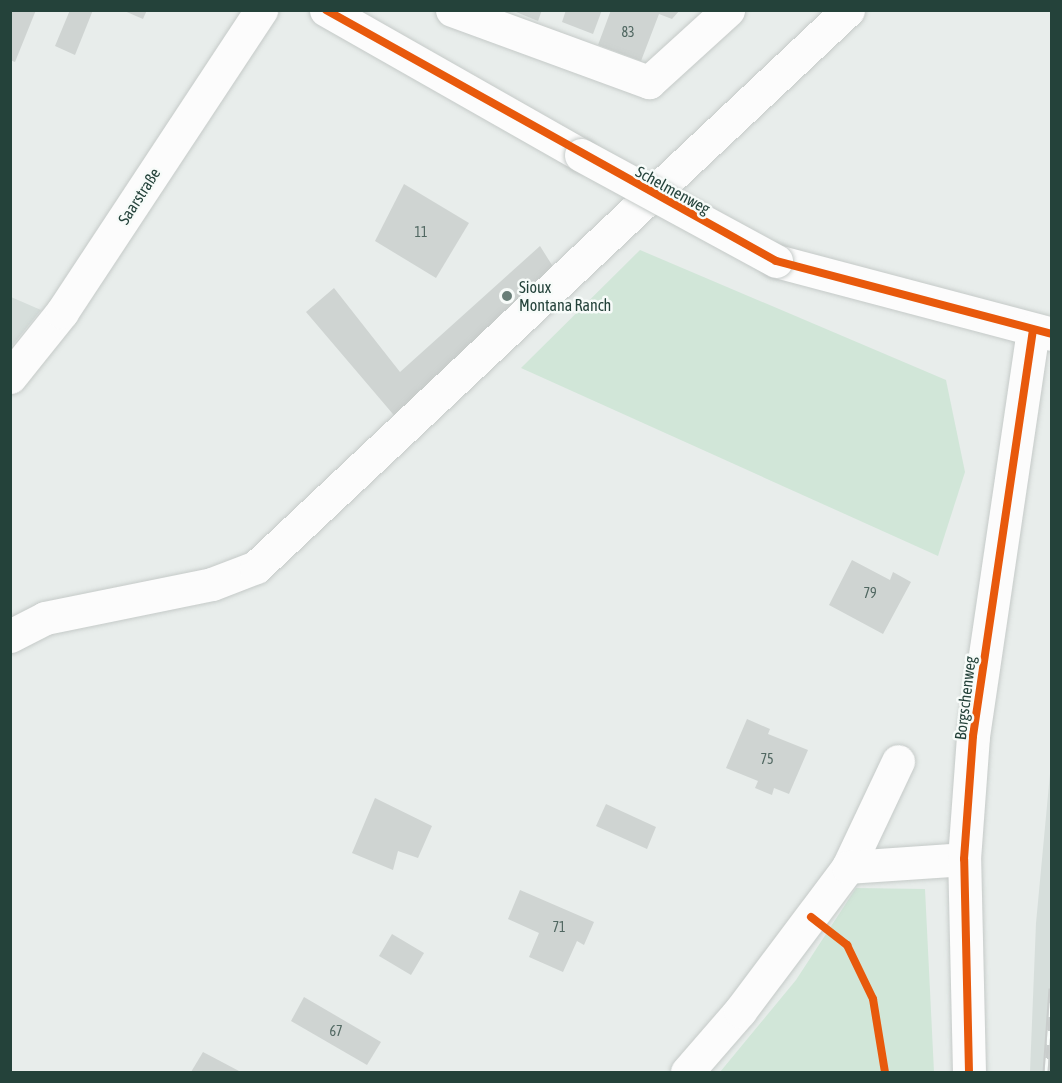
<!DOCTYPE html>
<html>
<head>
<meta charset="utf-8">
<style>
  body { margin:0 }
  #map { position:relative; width:1062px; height:1083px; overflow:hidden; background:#e8edeb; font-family:"Asap Condensed",sans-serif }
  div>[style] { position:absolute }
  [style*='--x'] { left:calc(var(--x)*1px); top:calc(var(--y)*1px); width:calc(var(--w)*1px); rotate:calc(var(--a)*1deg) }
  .built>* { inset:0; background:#d6dedb }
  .green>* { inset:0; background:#d1e6d8 }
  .building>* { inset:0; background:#cfd4d2 }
  .roads { filter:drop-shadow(0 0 2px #c5cac8) drop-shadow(0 0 2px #c5cac8) }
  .minor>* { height:33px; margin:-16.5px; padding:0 16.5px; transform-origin:16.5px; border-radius:16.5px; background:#fcfcfc }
  .rail>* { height:7px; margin-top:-3.5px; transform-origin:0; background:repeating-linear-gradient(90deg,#f7fbf9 0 14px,#c9cdcc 0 28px); box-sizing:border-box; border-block:2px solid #c9cdcc }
  .bridges { filter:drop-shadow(0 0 2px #c5cac8) drop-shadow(0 0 2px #c5cac8) }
  .minor-bridge>* { height:33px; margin:-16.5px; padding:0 16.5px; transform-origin:16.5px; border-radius:16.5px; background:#fcfcfc }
  .cycleway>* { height:8px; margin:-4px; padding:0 4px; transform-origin:4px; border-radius:4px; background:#e8590c }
  .dots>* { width:16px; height:16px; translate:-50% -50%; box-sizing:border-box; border:3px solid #f7fbf9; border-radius:50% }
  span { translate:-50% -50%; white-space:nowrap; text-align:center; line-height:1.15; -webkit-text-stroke:5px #f7fbf9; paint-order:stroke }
  .number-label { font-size:14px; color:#506761 }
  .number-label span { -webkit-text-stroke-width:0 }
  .street-label { font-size:16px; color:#24423a }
  .poi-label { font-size:16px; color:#24423a }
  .left { translate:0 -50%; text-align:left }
  .frame { position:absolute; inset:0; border:12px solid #24423a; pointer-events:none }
</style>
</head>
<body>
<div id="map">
  <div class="built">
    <i style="clip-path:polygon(11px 297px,41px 310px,11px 347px)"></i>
    <i style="clip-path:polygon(1051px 763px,1051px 1072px,1030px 1072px,1036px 923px)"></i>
  </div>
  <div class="green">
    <i style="clip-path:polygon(640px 250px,946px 380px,965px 472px,938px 556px,521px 368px)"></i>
    <i style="clip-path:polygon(856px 888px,925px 889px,934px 1072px,720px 1072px,796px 980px)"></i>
  </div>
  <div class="building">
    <i style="clip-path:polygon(10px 10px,36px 10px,15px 62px,10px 60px)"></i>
    <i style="clip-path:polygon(70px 10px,93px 10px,75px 55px,55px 46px)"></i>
    <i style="clip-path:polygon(122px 10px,147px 10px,143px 19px)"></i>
    <i style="clip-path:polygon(511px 10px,542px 10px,538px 21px)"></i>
    <i style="clip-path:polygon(566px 10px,602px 10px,593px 34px,562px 22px)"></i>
    <i style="clip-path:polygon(611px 10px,680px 10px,672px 19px,659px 14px,641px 61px,598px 45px)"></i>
    <i style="clip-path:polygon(404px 184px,469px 223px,436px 278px,375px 241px)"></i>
    <i style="clip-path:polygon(540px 246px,557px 273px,398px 420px,306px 312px,334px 288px,400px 372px)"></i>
    <i style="clip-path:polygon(852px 560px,890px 580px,893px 572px,911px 582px,883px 634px,829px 605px)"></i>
    <i style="clip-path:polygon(747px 719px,770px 729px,768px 734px,808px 750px,789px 794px,774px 788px,772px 795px,755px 788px,758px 781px,726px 768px)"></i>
    <i style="clip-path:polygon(375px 798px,432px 826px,418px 858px,398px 851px,393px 870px,352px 853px)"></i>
    <i style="clip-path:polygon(606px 804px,656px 827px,647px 849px,596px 826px)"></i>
    <i style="clip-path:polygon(520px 890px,594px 922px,584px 945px,577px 941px,563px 972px,529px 957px,539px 933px,508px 919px)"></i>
    <i style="clip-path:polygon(392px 934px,424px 953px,411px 975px,379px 956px)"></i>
    <i style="clip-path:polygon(304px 997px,381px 1042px,367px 1065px,291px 1021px)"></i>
    <i style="clip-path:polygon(203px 1052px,239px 1071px,238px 1072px,191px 1072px)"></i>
  </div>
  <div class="roads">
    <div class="minor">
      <i style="--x:326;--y:10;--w:293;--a:29.6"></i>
      <i style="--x:452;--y:10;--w:210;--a:20.1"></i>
      <i style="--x:649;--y:82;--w:107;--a:-42.3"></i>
      <i style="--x:776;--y:261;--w:285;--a:14.8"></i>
      <i style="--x:10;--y:377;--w:83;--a:-51.3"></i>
      <i style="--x:62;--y:312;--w:362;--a:-56.6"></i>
      <i style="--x:10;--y:636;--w:39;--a:-27"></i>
      <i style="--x:45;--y:618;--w:170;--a:-11.5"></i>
      <i style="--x:212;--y:584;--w:47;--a:-21.1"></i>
      <i style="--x:256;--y:567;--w:813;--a:-43.26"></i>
      <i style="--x:848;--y:867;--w:117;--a:-64.7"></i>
      <i style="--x:687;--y:1072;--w:81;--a:-49"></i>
      <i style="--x:740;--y:1011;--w:180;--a:-53.1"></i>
      <i style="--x:848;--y:867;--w:116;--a:-3.9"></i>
      <i style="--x:969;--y:1072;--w:213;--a:-91.3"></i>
      <i style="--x:964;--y:859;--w:123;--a:-85.8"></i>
      <i style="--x:973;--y:736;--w:410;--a:-81.6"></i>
    </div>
  </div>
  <div class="rail">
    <i style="--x:1046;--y:1072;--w:84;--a:-85.9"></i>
  </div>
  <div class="bridges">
    <div class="minor-bridge">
      <i style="--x:581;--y:155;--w:222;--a:28.5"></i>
    </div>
  </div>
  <div class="cycleway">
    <i style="--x:326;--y:10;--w:515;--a:29.15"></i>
    <i style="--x:776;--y:261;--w:285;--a:14.8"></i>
    <i style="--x:811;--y:917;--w:46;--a:37.9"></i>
    <i style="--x:847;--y:945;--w:60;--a:64.3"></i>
    <i style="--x:873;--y:999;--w:74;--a:80.7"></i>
    <i style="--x:969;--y:1072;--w:213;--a:-91.3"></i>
    <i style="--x:964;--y:859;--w:123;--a:-85.8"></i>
    <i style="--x:973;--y:736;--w:410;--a:-81.6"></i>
  </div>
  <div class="dots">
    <i style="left:507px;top:296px;background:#697e78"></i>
  </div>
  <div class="number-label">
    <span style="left:628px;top:32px">83</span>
    <span style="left:421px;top:232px">11</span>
    <span style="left:870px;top:593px">79</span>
    <span style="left:767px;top:759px">75</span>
    <span style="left:559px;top:927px">71</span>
    <span style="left:336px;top:1031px">67</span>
  </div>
  <div class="street-label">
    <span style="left:673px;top:190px;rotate:29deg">Schelmenweg</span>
    <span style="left:139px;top:196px;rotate:-57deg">Saarstraße</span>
    <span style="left:965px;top:698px;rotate:-83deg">Borgschenweg</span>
  </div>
  <div class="poi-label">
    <span class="left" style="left:519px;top:296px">Sioux<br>Montana Ranch</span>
  </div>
  <div class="frame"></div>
</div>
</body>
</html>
